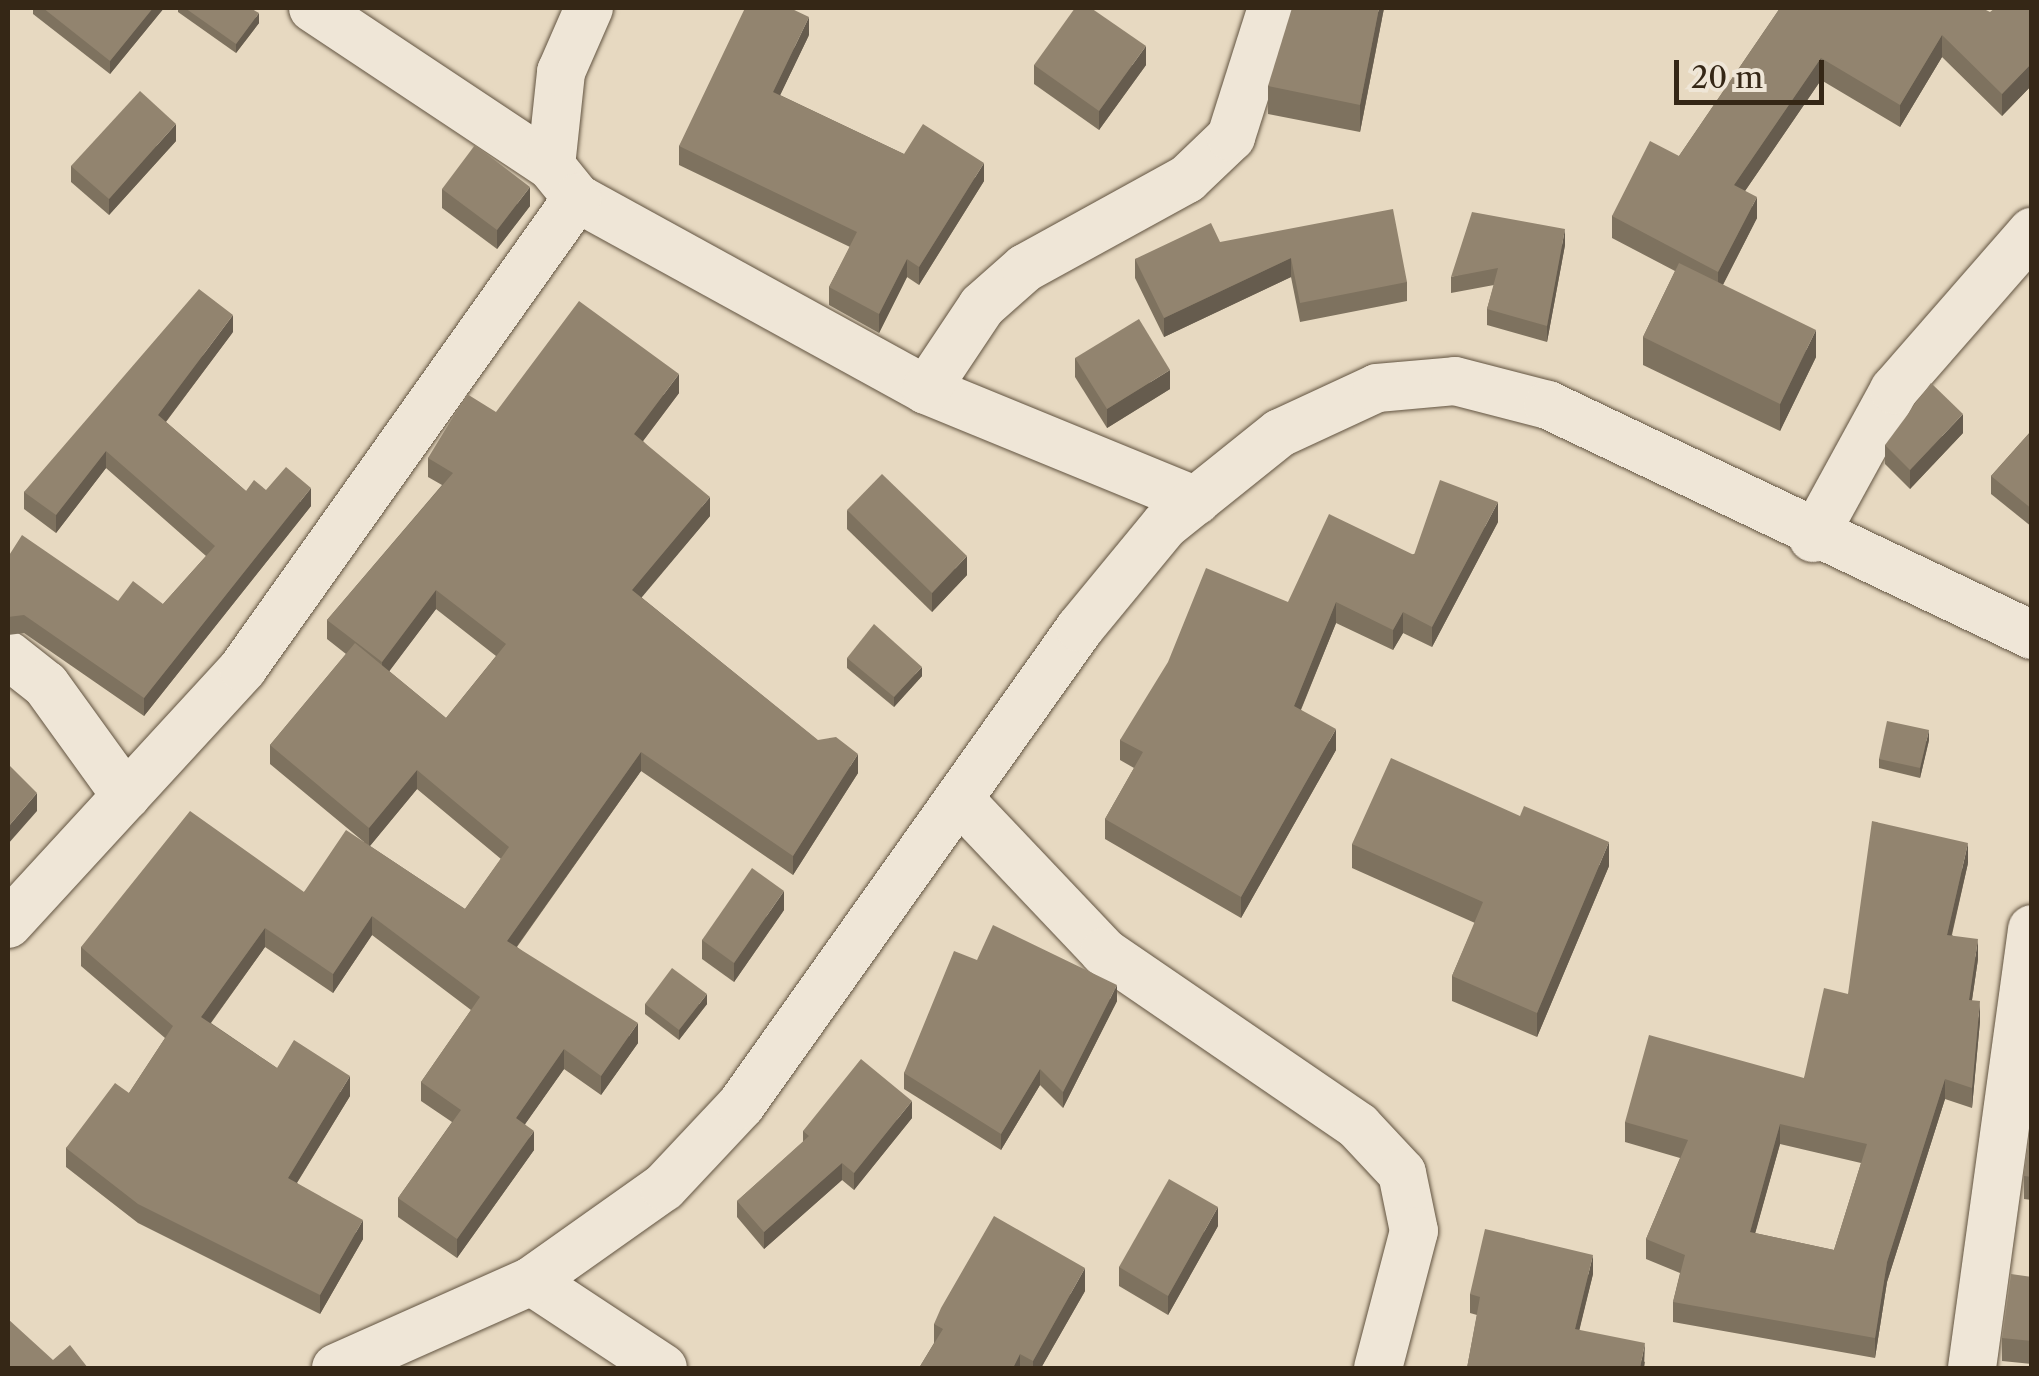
<!DOCTYPE html>
<html>
<head>
<meta charset="utf-8">
<style>
  body { margin:0 }
  #map { position:relative; width:2039px; height:1376px; overflow:hidden; background:#e7d9c1; font-family:"Libre Caslon Text",serif }
  div>[style] { position:absolute }
  [style*='--x'] { left:calc(var(--x)*1px); top:calc(var(--y)*1px); width:calc(var(--w)*1px); rotate:calc(var(--a)*1deg) }
  .roads { filter:drop-shadow(0 0 2px #625441) drop-shadow(0 0 2px #625441) }
  .minor>* { height:48px; margin:-24px; padding:0 24px; transform-origin:24px; border-radius:24px; background:#efe6d7 }
  .wall>* { inset:0; background:#7e725f }
  .shaded-wall>* { inset:0; background:#665c4e }
  .building>* { inset:0; background:#92846f }
  span { translate:-50% -50%; white-space:nowrap; text-align:center; line-height:1.15; -webkit-text-stroke:10px #efe6d7; paint-order:stroke }
  .frame { position:absolute; inset:0; border:10px solid #352716; pointer-events:none }
  .scale { position:absolute; left:1674px; top:60px; width:150px; height:45px; box-sizing:border-box; border:5px solid #352716; border-top:0; padding-left:12px; font-size:30px; line-height:35px; white-space:nowrap; color:#352716; -webkit-text-stroke:8px #efe6d7; paint-order:stroke }
</style>
</head>
<body>
<div id="map">
  <div class="roads">
    <div class="minor">
      <i style="--x:313;--y:8;--w:286;--a:33.6"></i>
      <i style="--x:551;--y:166;--w:41;--a:50.9"></i>
      <i style="--x:577;--y:198;--w:398;--a:28.8"></i>
      <i style="--x:926;--y:390;--w:292;--a:22.3"></i>
      <i style="--x:551;--y:166;--w:95;--a:-83.9"></i>
      <i style="--x:561;--y:72;--w:70;--a:-66.4"></i>
      <i style="--x:926;--y:390;--w:101;--a:-56.3"></i>
      <i style="--x:982;--y:306;--w:57;--a:-41.5"></i>
      <i style="--x:1025;--y:268;--w:185;--a:-28.8"></i>
      <i style="--x:1187;--y:179;--w:61;--a:-43.7"></i>
      <i style="--x:1231;--y:137;--w:135;--a:-72.4"></i>
      <i style="--x:1813;--y:538;--w:169;--a:-61.3"></i>
      <i style="--x:1894;--y:390;--w:210;--a:-48.9"></i>
      <i style="--x:8;--y:655;--w:48;--a:38.3"></i>
      <i style="--x:46;--y:685;--w:137;--a:54.2"></i>
      <i style="--x:959;--y:799;--w:211;--a:46.5"></i>
      <i style="--x:1104;--y:952;--w:308;--a:34.4"></i>
      <i style="--x:1358;--y:1126;--w:64;--a:46.9"></i>
      <i style="--x:1402;--y:1173;--w:59;--a:78.3"></i>
      <i style="--x:1414;--y:1231;--w:142;--a:104.7"></i>
      <i style="--x:8;--y:924;--w:348;--a:-47.4"></i>
      <i style="--x:243;--y:668;--w:577;--a:-54.6"></i>
      <i style="--x:531;--y:1281;--w:158;--a:33.4"></i>
      <i style="--x:336;--y:1368;--w:214;--a:-24"></i>
      <i style="--x:531;--y:1281;--w:163;--a:-35.3"></i>
      <i style="--x:664;--y:1187;--w:112;--a:-46.8"></i>
      <i style="--x:741;--y:1105;--w:585;--a:-54.6"></i>
      <i style="--x:1080;--y:628;--w:134;--a:-50.5"></i>
      <i style="--x:1165;--y:525;--w:147;--a:-38.7"></i>
      <i style="--x:1280;--y:433;--w:107;--a:-24.9"></i>
      <i style="--x:1377;--y:388;--w:78;--a:-5.1"></i>
      <i style="--x:1455;--y:381;--w:96;--a:14.5"></i>
      <i style="--x:1548;--y:405;--w:536;--a:25.42"></i>
      <i style="--x:1972;--y:1368;--w:443;--a:-82.2"></i>
    </div>
  </div>
  <div class="wall">
    <i style="clip-path:polygon(33px 8px,164px 8px,110px 74px,33px 14px)"></i>
    <i style="clip-path:polygon(178px 8px,250px 8px,259px 23px,236px 53px,178px 12px)"></i>
    <i style="clip-path:polygon(1384px 8px,1360px 132px,1268px 114px,1268px 86px)"></i>
    <i style="clip-path:polygon(1780px 8px,1990px 12px,2032px 8px,2032px 85px,2002px 116px,1942px 57px,1900px 127px,1821px 80px,1745px 191px,1757px 218px,1723px 285px,1816px 357px,1780px 431px,1643px 365px,1643px 337px,1675px 271px,1612px 238px,1612px 216px,1679px 156px)"></i>
    <i style="clip-path:polygon(809px 35px,780px 95px,904px 154px,984px 181px,919px 285px,907px 277px,879px 333px,829px 305px,829px 287px,850px 247px,679px 165px,679px 146px)"></i>
    <i style="clip-path:polygon(1034px 65px,1146px 65px,1099px 130px,1034px 84px)"></i>
    <i style="clip-path:polygon(176px 141px,109px 215px,71px 182px,71px 166px)"></i>
    <i style="clip-path:polygon(442px 189px,530px 206px,497px 249px,442px 208px)"></i>
    <i style="clip-path:polygon(1220px 242px,1407px 282px,1407px 301px,1300px 322px,1291px 277px,1164px 337px,1135px 278px,1135px 259px)"></i>
    <i style="clip-path:polygon(1565px 245px,1547px 342px,1487px 325px,1487px 309px,1494px 285px,1451px 293px,1451px 277px)"></i>
    <i style="clip-path:polygon(233px 332px,166px 422px,246px 491px,266px 490px,311px 506px,144px 716px,24px 633px,8px 635px,8px 557px,118px 601px,163px 604px,206px 556px,106px 468px,56px 533px,24px 509px,24px 492px)"></i>
    <i style="clip-path:polygon(1075px 358px,1170px 389px,1107px 428px,1075px 377px)"></i>
    <i style="clip-path:polygon(evenodd,679px 393px,643px 441px,710px 516px,641px 597px,858px 773px,793px 875px,641px 771px,517px 947px,638px 1043px,601px 1095px,564px 1069px,525px 1124px,534px 1150px,457px 1258px,398px 1217px,398px 1198px,452px 1122px,421px 1101px,421px 1082px,471px 1010px,372px 935px,333px 993px,265px 947px,211px 1023px,277px 1068px,350px 1096px,297px 1183px,363px 1239px,320px 1314px,138px 1223px,66px 1167px,66px 1148px,129px 1093px,165px 1038px,81px 966px,81px 947px,304px 892px,364px 842px,270px 764px,270px 745px,346px 654px,327px 639px,327px 620px,442px 485px,428px 477px,428px 458px,496px 412px,679px 393px,436px 609px,496px 656px,446px 718px,389px 671px,436px 609px,679px 393px,417px 789px,501px 859px,465px 909px,370px 846px,417px 789px)"></i>
    <i style="clip-path:polygon(2032px 430px,2032px 527px,1991px 494px,1991px 476px)"></i>
    <i style="clip-path:polygon(1963px 433px,1910px 489px,1885px 464px,1885px 445px)"></i>
    <i style="clip-path:polygon(847px 510px,967px 575px,932px 612px,847px 529px)"></i>
    <i style="clip-path:polygon(1498px 522px,1432px 647px,1403px 633px,1393px 650px,1336px 623px,1301px 710px,1336px 750px,1241px 918px,1105px 839px,1105px 819px,1134px 768px,1120px 760px,1120px 740px,1288px 602px)"></i>
    <i style="clip-path:polygon(847px 658px,922px 676px,894px 707px,847px 668px)"></i>
    <i style="clip-path:polygon(1929px 740px,1920px 778px,1879px 768px,1879px 759px)"></i>
    <i style="clip-path:polygon(1352px 844px,1609px 866px,1537px 1037px,1452px 1001px,1452px 976px,1475px 923px,1352px 868px)"></i>
    <i style="clip-path:polygon(evenodd,1968px 863px,1952px 935px,1978px 959px,1972px 1000px,1980px 1021px,1972px 1108px,1945px 1099px,1887px 1282px,1875px 1358px,1673px 1322px,1673px 1302px,1680px 1273px,1646px 1259px,1646px 1239px,1680px 1158px,1625px 1142px,1625px 1122px,1804px 1078px,1848px 994px,1968px 863px,1780px 1144px,1861px 1163px,1834px 1250px,1755px 1233px,1780px 1144px)"></i>
    <i style="clip-path:polygon(784px 910px,734px 982px,702px 959px,702px 940px)"></i>
    <i style="clip-path:polygon(977px 960px,1117px 1001px,1063px 1108px,1040px 1085px,1001px 1150px,904px 1089px,904px 1073px)"></i>
    <i style="clip-path:polygon(645px 1004px,707px 1004px,679px 1040px,645px 1014px)"></i>
    <i style="clip-path:polygon(912px 1118px,854px 1190px,842px 1180px,764px 1249px,737px 1217px,737px 1201px,803px 1142px,803px 1131px)"></i>
    <i style="clip-path:polygon(2032px 1121px,2032px 1200px,2024px 1199px,2024px 1176px)"></i>
    <i style="clip-path:polygon(1218px 1226px,1168px 1315px,1119px 1286px,1119px 1267px)"></i>
    <i style="clip-path:polygon(1593px 1274px,1579px 1330px,1645px 1362px,1644px 1368px,1467px 1368px,1477px 1315px,1470px 1313px,1470px 1294px)"></i>
    <i style="clip-path:polygon(2032px 1277px,2032px 1364px,2002px 1361px,2002px 1338px)"></i>
    <i style="clip-path:polygon(1085px 1291px,1041px 1368px,919px 1368px,934px 1343px,934px 1324px)"></i>
  </div>
  <div class="shaded-wall">
    <i style="clip-path:polygon(153px 8px,164px 8px,110px 74px,110px 61px)"></i>
    <i style="clip-path:polygon(1379px 8px,1384px 8px,1360px 132px,1360px 105px)"></i>
    <i style="clip-path:polygon(259px 13px,259px 23px,236px 53px,236px 44px)"></i>
    <i style="clip-path:polygon(809px 17px,809px 35px,773px 110px,773px 92px)"></i>
    <i style="clip-path:polygon(1942px 35px,1942px 57px,1900px 127px,1900px 105px)"></i>
    <i style="clip-path:polygon(1146px 46px,1146px 65px,1099px 130px,1099px 111px)"></i>
    <i style="clip-path:polygon(1821px 58px,1821px 80px,1734px 207px,1734px 185px)"></i>
    <i style="clip-path:polygon(2032px 63px,2032px 85px,2002px 116px,2002px 94px)"></i>
    <i style="clip-path:polygon(176px 124px,176px 141px,109px 215px,109px 199px)"></i>
    <i style="clip-path:polygon(984px 163px,984px 181px,919px 285px,919px 267px)"></i>
    <i style="clip-path:polygon(530px 187px,530px 206px,497px 249px,497px 230px)"></i>
    <i style="clip-path:polygon(1757px 197px,1757px 218px,1718px 294px,1718px 272px)"></i>
    <i style="clip-path:polygon(1565px 229px,1565px 245px,1547px 342px,1547px 326px)"></i>
    <i style="clip-path:polygon(1291px 258px,1291px 277px,1164px 337px,1164px 318px)"></i>
    <i style="clip-path:polygon(907px 259px,907px 277px,879px 333px,879px 314px)"></i>
    <i style="clip-path:polygon(233px 315px,233px 332px,158px 432px,158px 415px)"></i>
    <i style="clip-path:polygon(1816px 330px,1816px 357px,1780px 431px,1780px 404px)"></i>
    <i style="clip-path:polygon(1170px 370px,1170px 389px,1107px 428px,1107px 409px)"></i>
    <i style="clip-path:polygon(679px 374px,679px 393px,634px 453px,634px 434px)"></i>
    <i style="clip-path:polygon(1963px 414px,1963px 433px,1910px 489px,1910px 470px)"></i>
    <i style="clip-path:polygon(106px 451px,106px 468px,56px 533px,56px 515px)"></i>
    <i style="clip-path:polygon(311px 488px,311px 506px,144px 716px,144px 698px)"></i>
    <i style="clip-path:polygon(710px 497px,710px 516px,632px 609px,632px 590px)"></i>
    <i style="clip-path:polygon(1498px 502px,1498px 522px,1432px 647px,1432px 627px)"></i>
    <i style="clip-path:polygon(967px 556px,967px 575px,932px 612px,932px 593px)"></i>
    <i style="clip-path:polygon(436px 590px,436px 609px,382px 681px,382px 662px)"></i>
    <i style="clip-path:polygon(1336px 602px,1336px 623px,1294px 726px,1294px 706px)"></i>
    <i style="clip-path:polygon(1403px 612px,1403px 633px,1393px 650px,1393px 630px)"></i>
    <i style="clip-path:polygon(922px 667px,922px 676px,894px 707px,894px 697px)"></i>
    <i style="clip-path:polygon(1336px 729px,1336px 750px,1241px 918px,1241px 897px)"></i>
    <i style="clip-path:polygon(1929px 730px,1929px 740px,1920px 778px,1920px 768px)"></i>
    <i style="clip-path:polygon(641px 752px,641px 771px,507px 960px,507px 941px)"></i>
    <i style="clip-path:polygon(858px 754px,858px 773px,793px 875px,793px 856px)"></i>
    <i style="clip-path:polygon(417px 770px,417px 789px,369px 847px,369px 828px)"></i>
    <i style="clip-path:polygon(37px 793px,37px 811px,8px 844px,8px 827px)"></i>
    <i style="clip-path:polygon(1609px 842px,1609px 866px,1537px 1037px,1537px 1013px)"></i>
    <i style="clip-path:polygon(1968px 843px,1968px 863px,1947px 954px,1947px 935px)"></i>
    <i style="clip-path:polygon(784px 891px,784px 910px,734px 982px,734px 963px)"></i>
    <i style="clip-path:polygon(372px 916px,372px 935px,333px 993px,333px 974px)"></i>
    <i style="clip-path:polygon(265px 928px,265px 947px,201px 1036px,201px 1017px)"></i>
    <i style="clip-path:polygon(1978px 939px,1978px 959px,1969px 1020px,1969px 1000px)"></i>
    <i style="clip-path:polygon(1117px 985px,1117px 1001px,1063px 1108px,1063px 1092px)"></i>
    <i style="clip-path:polygon(707px 994px,707px 1004px,679px 1040px,679px 1030px)"></i>
    <i style="clip-path:polygon(1980px 1001px,1980px 1021px,1972px 1108px,1972px 1088px)"></i>
    <i style="clip-path:polygon(638px 1023px,638px 1043px,601px 1095px,601px 1076px)"></i>
    <i style="clip-path:polygon(564px 1049px,564px 1069px,516px 1137px,516px 1118px)"></i>
    <i style="clip-path:polygon(1040px 1069px,1040px 1085px,1001px 1150px,1001px 1134px)"></i>
    <i style="clip-path:polygon(350px 1076px,350px 1096px,288px 1197px,288px 1178px)"></i>
    <i style="clip-path:polygon(1945px 1079px,1945px 1099px,1887px 1282px,1875px 1358px,1875px 1338px,1887px 1262px)"></i>
    <i style="clip-path:polygon(912px 1101px,912px 1118px,854px 1190px,854px 1173px)"></i>
    <i style="clip-path:polygon(1780px 1124px,1780px 1144px,1750px 1252px,1750px 1232px)"></i>
    <i style="clip-path:polygon(534px 1131px,534px 1150px,457px 1258px,457px 1239px)"></i>
    <i style="clip-path:polygon(842px 1163px,842px 1180px,764px 1249px,764px 1232px)"></i>
    <i style="clip-path:polygon(1218px 1207px,1218px 1226px,1168px 1315px,1168px 1296px)"></i>
    <i style="clip-path:polygon(363px 1220px,363px 1239px,320px 1314px,320px 1295px)"></i>
    <i style="clip-path:polygon(1593px 1255px,1593px 1274px,1575px 1348px,1575px 1329px)"></i>
    <i style="clip-path:polygon(1085px 1268px,1085px 1291px,1041px 1368px,1033px 1368px,1033px 1361px)"></i>
    <i style="clip-path:polygon(1645px 1343px,1644px 1368px,1640px 1368px)"></i>
    <i style="clip-path:polygon(1020px 1354px,1020px 1368px,1013px 1368px)"></i>
  </div>
  <div class="building">
    <i style="clip-path:polygon(43px 8px,153px 8px,110px 61px)"></i>
    <i style="clip-path:polygon(185px 8px,250px 8px,259px 13px,236px 44px)"></i>
    <i style="clip-path:polygon(745px 8px,790px 8px,809px 17px,773px 92px,904px 154px,923px 124px,984px 163px,919px 267px,907px 259px,879px 314px,829px 287px,857px 232px,679px 146px)"></i>
    <i style="clip-path:polygon(1075px 8px,1091px 8px,1146px 46px,1099px 111px,1034px 65px)"></i>
    <i style="clip-path:polygon(1292px 8px,1379px 8px,1360px 105px,1268px 86px)"></i>
    <i style="clip-path:polygon(1780px 8px,1982px 8px,1990px 12px,1995px 8px,2032px 8px,2032px 63px,2002px 94px,1942px 35px,1900px 105px,1821px 58px,1734px 185px,1757px 197px,1718px 272px,1612px 216px,1650px 141px,1679px 156px)"></i>
    <i style="clip-path:polygon(140px 91px,176px 124px,109px 199px,71px 166px)"></i>
    <i style="clip-path:polygon(475px 145px,530px 187px,497px 230px,442px 189px)"></i>
    <i style="clip-path:polygon(1393px 209px,1407px 282px,1300px 303px,1291px 258px,1164px 318px,1135px 259px,1211px 223px,1220px 242px)"></i>
    <i style="clip-path:polygon(1472px 212px,1565px 229px,1547px 326px,1487px 309px,1498px 268px,1451px 277px)"></i>
    <i style="clip-path:polygon(1679px 263px,1816px 330px,1780px 404px,1643px 337px)"></i>
    <i style="clip-path:polygon(199px 289px,233px 315px,158px 415px,246px 491px,254px 480px,266px 490px,286px 467px,311px 488px,144px 698px,24px 615px,8px 617px,8px 557px,22px 535px,118px 601px,133px 581px,163px 604px,215px 546px,106px 451px,56px 515px,24px 492px)"></i>
    <i style="clip-path:polygon(579px 301px,679px 374px,634px 434px,710px 497px,632px 590px,818px 740px,836px 737px,858px 754px,793px 856px,641px 752px,507px 941px,638px 1023px,601px 1076px,564px 1049px,516px 1118px,534px 1131px,457px 1239px,398px 1198px,461px 1110px,421px 1082px,480px 997px,372px 916px,333px 974px,265px 928px,201px 1017px,277px 1068px,294px 1040px,350px 1076px,288px 1178px,363px 1220px,320px 1295px,138px 1204px,66px 1148px,115px 1083px,129px 1093px,173px 1026px,81px 947px,190px 811px,304px 892px,346px 830px,465px 909px,509px 847px,417px 770px,369px 828px,270px 745px,355px 643px,446px 718px,506px 644px,436px 590px,382px 662px,327px 620px,453px 473px,428px 458px,467px 394px,496px 412px)"></i>
    <i style="clip-path:polygon(1139px 319px,1170px 370px,1107px 409px,1075px 358px)"></i>
    <i style="clip-path:polygon(1931px 383px,1963px 414px,1910px 470px,1885px 445px)"></i>
    <i style="clip-path:polygon(2032px 430px,2032px 509px,1991px 476px)"></i>
    <i style="clip-path:polygon(882px 474px,967px 556px,932px 593px,847px 510px)"></i>
    <i style="clip-path:polygon(1440px 480px,1498px 502px,1432px 627px,1403px 612px,1393px 630px,1336px 602px,1294px 706px,1336px 729px,1241px 897px,1105px 819px,1143px 752px,1120px 740px,1168px 662px,1206px 568px,1288px 602px,1329px 514px,1414px 555px)"></i>
    <i style="clip-path:polygon(874px 624px,922px 667px,894px 697px,847px 658px)"></i>
    <i style="clip-path:polygon(1887px 721px,1929px 730px,1920px 768px,1879px 759px)"></i>
    <i style="clip-path:polygon(1391px 758px,1520px 816px,1524px 806px,1609px 842px,1537px 1013px,1452px 976px,1483px 902px,1352px 844px)"></i>
    <i style="clip-path:polygon(8px 764px,37px 793px,8px 827px)"></i>
    <i style="clip-path:polygon(evenodd,1872px 821px,1968px 843px,1947px 935px,1978px 939px,1969px 1000px,1980px 1001px,1972px 1088px,1945px 1079px,1887px 1262px,1875px 1338px,1673px 1302px,1685px 1255px,1646px 1239px,1688px 1140px,1625px 1122px,1649px 1035px,1804px 1078px,1824px 988px,1848px 994px,1872px 821px,1780px 1124px,1867px 1144px,1834px 1250px,1750px 1232px,1780px 1124px)"></i>
    <i style="clip-path:polygon(752px 868px,784px 891px,734px 963px,702px 940px)"></i>
    <i style="clip-path:polygon(993px 925px,1117px 985px,1063px 1092px,1040px 1069px,1001px 1134px,904px 1073px,954px 951px,977px 960px)"></i>
    <i style="clip-path:polygon(672px 968px,707px 994px,679px 1030px,645px 1004px)"></i>
    <i style="clip-path:polygon(861px 1059px,912px 1101px,854px 1173px,842px 1163px,764px 1232px,737px 1201px,809px 1136px,803px 1131px)"></i>
    <i style="clip-path:polygon(2032px 1121px,2032px 1177px,2024px 1176px)"></i>
    <i style="clip-path:polygon(1169px 1179px,1218px 1207px,1168px 1296px,1119px 1267px)"></i>
    <i style="clip-path:polygon(994px 1216px,1085px 1268px,1033px 1361px,1020px 1354px,1013px 1368px,919px 1368px,943px 1329px,934px 1324px,941px 1308px)"></i>
    <i style="clip-path:polygon(1485px 1229px,1593px 1255px,1575px 1329px,1645px 1343px,1640px 1368px,1467px 1368px,1480px 1297px,1470px 1294px)"></i>
    <i style="clip-path:polygon(2011px 1274px,2032px 1277px,2032px 1341px,2002px 1338px)"></i>
    <i style="clip-path:polygon(8px 1319px,53px 1360px,70px 1345px,88px 1368px,8px 1368px)"></i>
  </div>
  <div class="frame"></div>
  <div class="scale">20 m</div>
</div>
</body>
</html>
